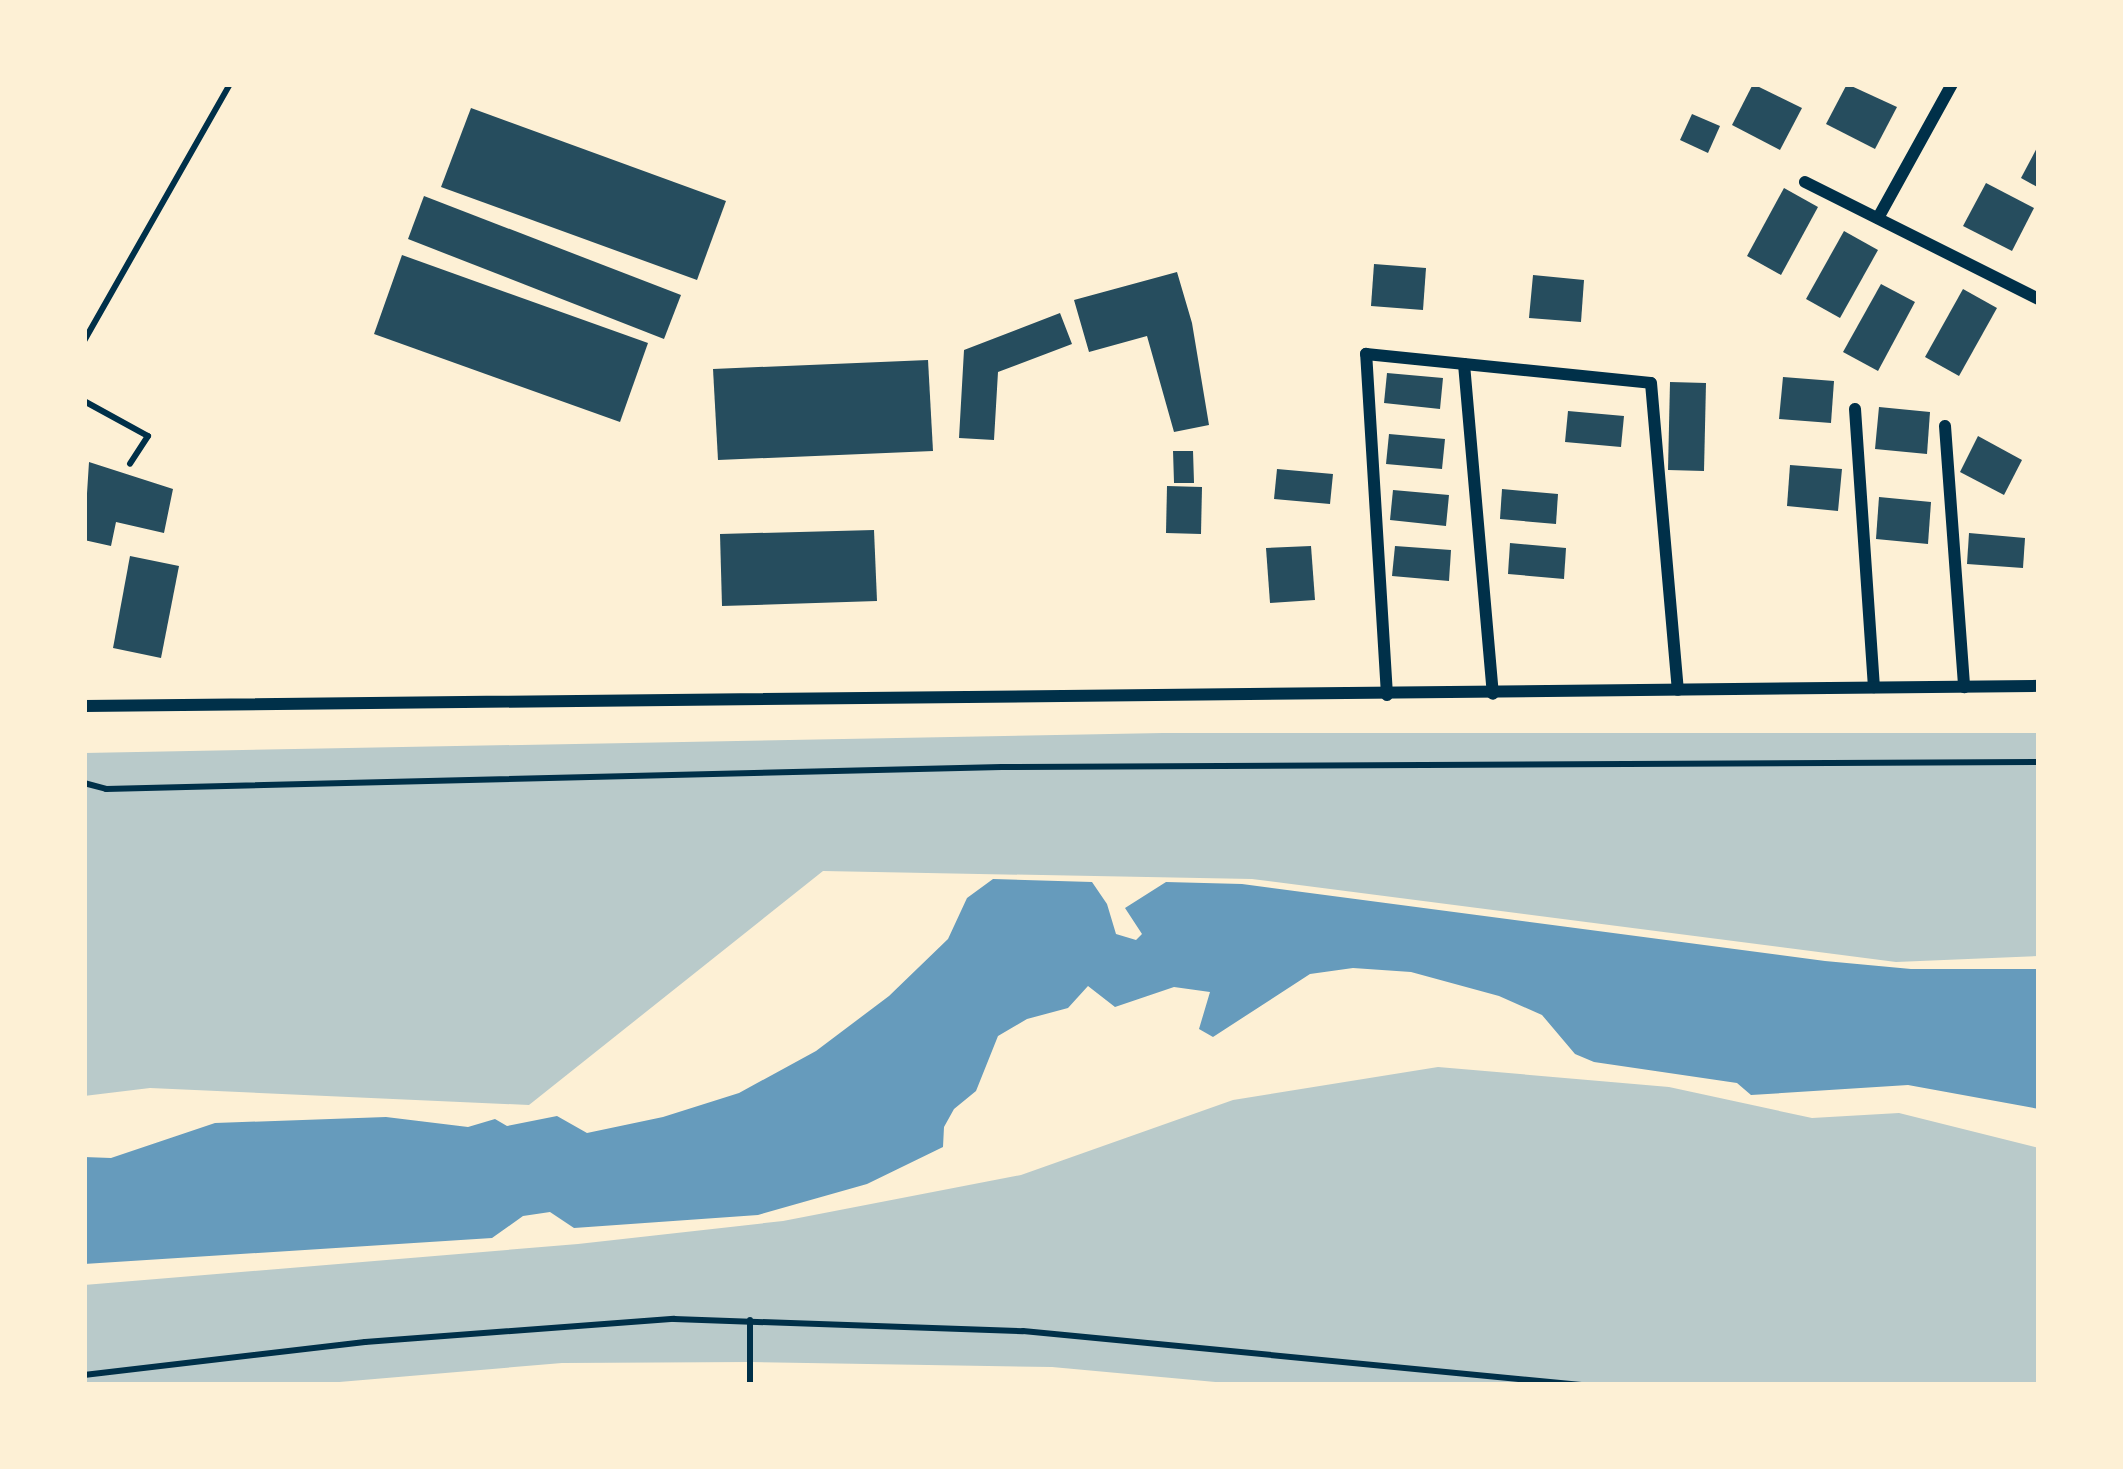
<!DOCTYPE html>
<html>
<head>
<meta charset="utf-8">
<style>
  body { margin:0 }
  #map { position:relative; width:2123px; height:1469px; overflow:hidden; background:#fdf0d5; font-family:"Exo 2",sans-serif }
  div>[style] { position:absolute }
  [style*='--x'] { left:calc(var(--x)*1px); top:calc(var(--y)*1px); width:calc(var(--w)*1px); rotate:calc(var(--a)*1deg) }
  .green>* { inset:0; background:#b9caca }
  .water>* { inset:0; background:#669bbc }
  .building>* { inset:0; background:#264d5e }
  .path>* { height:6px; margin:-3px; padding:0 3px; transform-origin:3px; border-radius:3px; background:#003049 }
  .minor>* { height:12px; margin:-6px; padding:0 6px; transform-origin:6px; border-radius:6px; background:#003049 }
  span { translate:-50% -50%; white-space:nowrap; text-align:center; line-height:1.15; -webkit-text-stroke:12px #fdf0d5; paint-order:stroke }
  .frame { position:absolute; inset:0; border:87px solid #fdf0d5; pointer-events:none }
</style>
</head>
<body>
<div id="map">
  <div class="green">
    <i style="clip-path:polygon(1163px 733px,2039px 733px,2039px 956px,1896px 962px,1252px 879px,823px 871px,529px 1105px,150px 1088px,84px 1096px,84px 753px)"></i>
    <i style="clip-path:polygon(1438px 1067px,1669px 1087px,1812px 1118px,1899px 1113px,2039px 1148px,2039px 1385px,1248px 1385px,1052px 1367px,750px 1362px,562px 1363px,304px 1385px,84px 1385px,84px 1285px,578px 1244px,783px 1221px,1021px 1175px,1233px 1100px)"></i>
  </div>
  <div class="water">
    <i style="clip-path:polygon(993px 879px,1092px 882px,1107px 904px,1116px 934px,1136px 940px,1142px 934px,1125px 908px,1166px 882px,1242px 884px,1825px 961px,1911px 969px,2039px 969px,2039px 1109px,1908px 1085px,1751px 1095px,1737px 1083px,1594px 1062px,1575px 1054px,1542px 1015px,1499px 996px,1411px 972px,1353px 968px,1310px 974px,1213px 1037px,1199px 1029px,1210px 992px,1174px 987px,1115px 1007px,1088px 986px,1068px 1008px,1027px 1019px,998px 1036px,976px 1091px,954px 1109px,944px 1127px,943px 1147px,867px 1184px,758px 1215px,574px 1228px,550px 1212px,523px 1216px,492px 1238px,84px 1264px,84px 1157px,111px 1158px,215px 1123px,386px 1117px,468px 1127px,495px 1119px,507px 1126px,557px 1116px,587px 1133px,663px 1117px,739px 1093px,816px 1051px,889px 996px,948px 939px,967px 898px)"></i>
  </div>
  <div class="building">
    <i style="clip-path:polygon(1753px 84px,1802px 108px,1780px 150px,1732px 125px)"></i>
    <i style="clip-path:polygon(1847px 84px,1897px 107px,1875px 149px,1826px 124px)"></i>
    <i style="clip-path:polygon(471px 108px,726px 201px,697px 280px,441px 187px)"></i>
    <i style="clip-path:polygon(1692px 114px,1720px 126px,1708px 153px,1680px 140px)"></i>
    <i style="clip-path:polygon(2039px 144px,2039px 188px,2021px 178px)"></i>
    <i style="clip-path:polygon(1986px 183px,2034px 208px,2012px 251px,1963px 226px)"></i>
    <i style="clip-path:polygon(1784px 188px,1818px 207px,1781px 275px,1747px 256px)"></i>
    <i style="clip-path:polygon(424px 196px,681px 295px,664px 339px,408px 239px)"></i>
    <i style="clip-path:polygon(1844px 231px,1878px 250px,1840px 318px,1806px 299px)"></i>
    <i style="clip-path:polygon(402px 255px,648px 343px,620px 422px,374px 334px)"></i>
    <i style="clip-path:polygon(1374px 264px,1426px 268px,1423px 310px,1371px 306px)"></i>
    <i style="clip-path:polygon(1177px 272px,1192px 323px,1209px 425px,1174px 432px,1147px 336px,1089px 352px,1074px 300px)"></i>
    <i style="clip-path:polygon(1533px 275px,1584px 280px,1581px 322px,1529px 318px)"></i>
    <i style="clip-path:polygon(1881px 284px,1915px 302px,1878px 371px,1843px 352px)"></i>
    <i style="clip-path:polygon(1963px 289px,1997px 308px,1959px 376px,1925px 357px)"></i>
    <i style="clip-path:polygon(1060px 313px,1072px 344px,998px 372px,994px 440px,959px 438px,964px 350px)"></i>
    <i style="clip-path:polygon(928px 360px,933px 451px,718px 460px,713px 369px)"></i>
    <i style="clip-path:polygon(1387px 373px,1443px 378px,1440px 409px,1384px 403px)"></i>
    <i style="clip-path:polygon(1783px 377px,1834px 381px,1831px 423px,1779px 419px)"></i>
    <i style="clip-path:polygon(1670px 382px,1706px 383px,1704px 471px,1668px 470px)"></i>
    <i style="clip-path:polygon(1879px 407px,1930px 412px,1927px 454px,1875px 449px)"></i>
    <i style="clip-path:polygon(1568px 411px,1624px 416px,1621px 447px,1565px 442px)"></i>
    <i style="clip-path:polygon(1389px 434px,1445px 439px,1442px 469px,1386px 464px)"></i>
    <i style="clip-path:polygon(1978px 436px,2022px 460px,2004px 495px,1960px 472px)"></i>
    <i style="clip-path:polygon(1173px 451px,1193px 451px,1194px 483px,1174px 483px)"></i>
    <i style="clip-path:polygon(89px 462px,173px 489px,164px 533px,116px 522px,111px 546px,84px 540px)"></i>
    <i style="clip-path:polygon(1790px 465px,1842px 469px,1838px 511px,1787px 506px)"></i>
    <i style="clip-path:polygon(1277px 469px,1333px 474px,1330px 504px,1274px 499px)"></i>
    <i style="clip-path:polygon(1167px 486px,1202px 487px,1201px 534px,1166px 533px)"></i>
    <i style="clip-path:polygon(1502px 489px,1558px 494px,1556px 524px,1500px 519px)"></i>
    <i style="clip-path:polygon(1393px 490px,1449px 495px,1446px 526px,1390px 520px)"></i>
    <i style="clip-path:polygon(1879px 497px,1931px 502px,1928px 544px,1876px 539px)"></i>
    <i style="clip-path:polygon(874px 530px,877px 601px,722px 606px,720px 534px)"></i>
    <i style="clip-path:polygon(1969px 533px,2025px 538px,2023px 568px,1967px 564px)"></i>
    <i style="clip-path:polygon(1510px 543px,1566px 548px,1564px 579px,1508px 574px)"></i>
    <i style="clip-path:polygon(1311px 546px,1315px 600px,1270px 603px,1266px 548px)"></i>
    <i style="clip-path:polygon(1395px 546px,1451px 550px,1449px 581px,1392px 576px)"></i>
    <i style="clip-path:polygon(130px 556px,179px 566px,161px 658px,113px 648px)"></i>
  </div>
  <div class="path">
    <i style="--x:84;--y:341;--w:296;--a:-60.4"></i>
    <i style="--x:84;--y:401;--w:73;--a:28.7"></i>
    <i style="--x:148;--y:436;--w:33;--a:123"></i>
    <i style="--x:84;--y:783;--w:23;--a:15"></i>
    <i style="--x:106;--y:789;--w:896;--a:-1.41"></i>
    <i style="--x:1002;--y:767;--w:1037;--a:-0.28"></i>
    <i style="--x:750;--y:1320;--w:65;--a:90"></i>
    <i style="--x:84;--y:1375;--w:283;--a:-6.7"></i>
    <i style="--x:365;--y:1342;--w:310;--a:-4.3"></i>
    <i style="--x:674;--y:1319;--w:349;--a:2"></i>
    <i style="--x:1023;--y:1331;--w:561;--a:5.53"></i>
  </div>
  <div class="minor">
    <i style="--x:1805;--y:182;--w:262;--a:26.6"></i>
    <i style="--x:1878;--y:218;--w:153;--a:-61.1"></i>
    <i style="--x:1464;--y:364;--w:331;--a:85"></i>
    <i style="--x:1855;--y:409;--w:279;--a:86.1"></i>
    <i style="--x:1945;--y:426;--w:262;--a:85.8"></i>
    <i style="--x:1387;--y:695;--w:342;--a:-93.5"></i>
    <i style="--x:1366;--y:354;--w:286;--a:5.8"></i>
    <i style="--x:1651;--y:383;--w:308;--a:85"></i>
    <i style="--x:84;--y:706;--w:1955;--a:-0.59"></i>
  </div>
  <div class="frame"></div>
</div>
</body>
</html>
